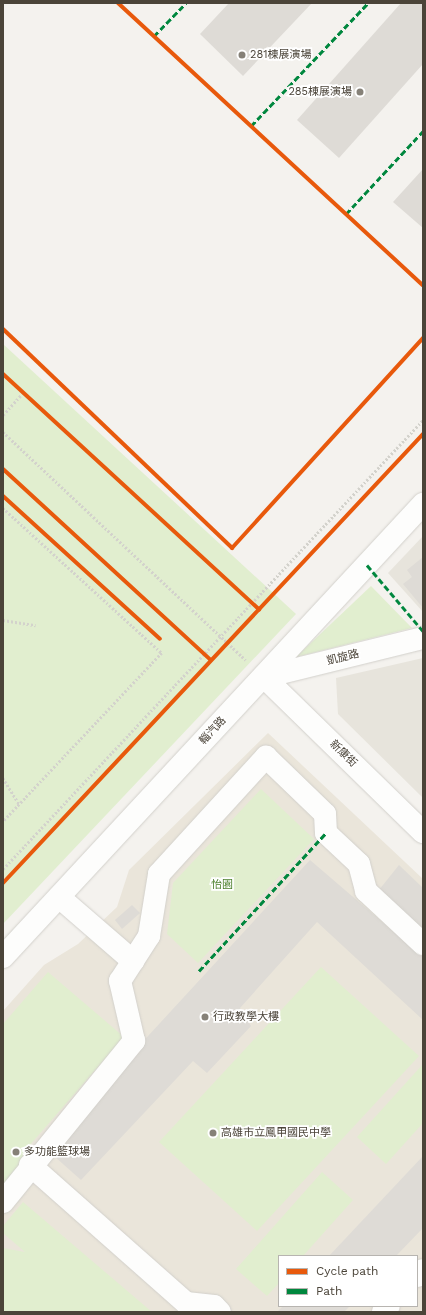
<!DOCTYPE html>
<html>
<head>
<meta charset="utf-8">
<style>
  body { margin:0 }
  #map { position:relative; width:426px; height:1315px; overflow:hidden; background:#f4f2ee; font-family:"Work Sans","Noto Sans TC",sans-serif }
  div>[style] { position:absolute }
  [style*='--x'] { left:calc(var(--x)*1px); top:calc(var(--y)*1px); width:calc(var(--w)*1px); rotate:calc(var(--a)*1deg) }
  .residential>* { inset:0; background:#e7e4dc }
  .education>* { inset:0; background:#eae5da }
  .green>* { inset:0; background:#e1eecf }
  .building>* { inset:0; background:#dedbd6 }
  .path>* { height:2.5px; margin-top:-1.25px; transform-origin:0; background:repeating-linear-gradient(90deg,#d3d2cc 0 2px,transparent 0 4px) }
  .roads { filter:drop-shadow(0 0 1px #d2d0cb) drop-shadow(0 0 1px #d2d0cb) }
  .minor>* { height:22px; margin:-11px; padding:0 11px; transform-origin:11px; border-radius:11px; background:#fdfdfc }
  .quiet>* { height:3px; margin-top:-1.5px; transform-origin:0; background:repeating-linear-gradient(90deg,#00873e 0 6px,transparent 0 9px) }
  .cycleway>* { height:4px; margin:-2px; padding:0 2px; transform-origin:2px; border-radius:2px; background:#e8590c }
  .dots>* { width:11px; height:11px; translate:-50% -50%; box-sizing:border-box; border:2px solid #fff; border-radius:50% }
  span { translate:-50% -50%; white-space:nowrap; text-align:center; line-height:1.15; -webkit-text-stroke:3.5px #fff; paint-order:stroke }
  .poi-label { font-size:11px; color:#4b4439 }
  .left { translate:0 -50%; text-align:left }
  .right { translate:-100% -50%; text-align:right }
  .street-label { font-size:11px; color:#4b4439 }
  .park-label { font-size:11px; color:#4a7f2a }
  .frame { position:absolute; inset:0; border:4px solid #4b4439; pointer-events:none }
  .legend { position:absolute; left:278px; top:1255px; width:140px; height:52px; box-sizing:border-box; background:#fff; border:1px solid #b7b4b0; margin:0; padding:5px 7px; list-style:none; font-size:12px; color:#4b4439 }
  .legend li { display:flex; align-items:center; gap:8px; height:20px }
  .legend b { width:20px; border:1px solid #b7b4b0 }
</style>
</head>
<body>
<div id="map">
  <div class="residential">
    <i style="clip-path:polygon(423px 536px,423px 612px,388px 573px)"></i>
    <i style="clip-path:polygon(423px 658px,423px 798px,338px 714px,336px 678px)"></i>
  </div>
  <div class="education">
    <i style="clip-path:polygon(evenodd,268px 733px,423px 879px,423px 1312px,3px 1312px,3px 1011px,44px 965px,78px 944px,117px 907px,129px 870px,268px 733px,279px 1256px,417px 1256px,417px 1306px,279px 1306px,279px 1256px)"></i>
  </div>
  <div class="green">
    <i style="clip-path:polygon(3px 344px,296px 614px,3px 924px)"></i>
    <i style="clip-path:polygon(371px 586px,412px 628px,296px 657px)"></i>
    <i style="clip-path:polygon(261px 789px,314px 839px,198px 963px,167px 934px,173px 883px)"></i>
    <i style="clip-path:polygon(321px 967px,419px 1056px,257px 1231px,159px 1142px)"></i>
    <i style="clip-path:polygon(48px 972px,124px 1037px,29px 1146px,28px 1157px,3px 1185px,3px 1024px)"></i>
    <i style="clip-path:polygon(423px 1064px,423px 1123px,386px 1164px,357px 1137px)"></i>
    <i style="clip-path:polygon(322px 1172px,353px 1200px,303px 1256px,279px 1256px,279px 1283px,267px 1296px,236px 1269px)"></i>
    <i style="clip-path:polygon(23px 1202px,152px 1312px,3px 1312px,3px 1248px,25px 1252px,3px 1233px,3px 1226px)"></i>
  </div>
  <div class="building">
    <i style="clip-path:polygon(229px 3px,312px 3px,243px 76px,200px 34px)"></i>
    <i style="clip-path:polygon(401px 3px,423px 3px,423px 64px,339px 158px,297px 120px)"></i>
    <i style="clip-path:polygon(423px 169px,423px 228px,393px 202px)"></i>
    <i style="clip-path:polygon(423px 557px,423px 608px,403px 584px,412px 577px,407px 570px)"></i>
    <i style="clip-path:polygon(310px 860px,423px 957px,423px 1020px,317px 922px,240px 1008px,251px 1026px,207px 1073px,193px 1061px,81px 1180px,45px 1148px)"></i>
    <i style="clip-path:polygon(399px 865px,423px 888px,423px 938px,375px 895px)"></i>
    <i style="clip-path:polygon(132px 905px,140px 913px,122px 929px,115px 920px)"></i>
    <i style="clip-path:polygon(423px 1156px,423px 1228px,396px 1256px,329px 1256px)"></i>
    <i style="clip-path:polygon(283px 1306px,350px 1306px,344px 1312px,277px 1312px)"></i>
  </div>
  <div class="path">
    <i style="--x:3;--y:415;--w:30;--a:-48"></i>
    <i style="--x:3;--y:432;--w:333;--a:43.2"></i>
    <i style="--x:3;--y:508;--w:215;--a:42.4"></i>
    <i style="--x:162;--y:653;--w:232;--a:133.3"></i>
    <i style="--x:3;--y:620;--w:33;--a:9"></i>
    <i style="--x:3;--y:778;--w:31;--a:58"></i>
    <i style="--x:3;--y:869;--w:615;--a:-46.91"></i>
  </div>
  <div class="roads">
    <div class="minor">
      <i style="--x:264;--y:677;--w:222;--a:44.3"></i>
      <i style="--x:264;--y:677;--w:164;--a:-13.8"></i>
      <i style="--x:59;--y:897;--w:98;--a:40.9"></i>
      <i style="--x:3;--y:957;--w:618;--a:-47.16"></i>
      <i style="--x:30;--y:1165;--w:208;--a:41.5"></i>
      <i style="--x:186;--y:1303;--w:28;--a:6"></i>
      <i style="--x:214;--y:1306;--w:8;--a:45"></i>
      <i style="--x:3;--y:1202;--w:208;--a:-50.9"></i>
      <i style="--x:134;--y:1041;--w:62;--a:-103.1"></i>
      <i style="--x:120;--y:981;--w:54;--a:-57.2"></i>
      <i style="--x:149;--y:936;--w:63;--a:-80.8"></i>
      <i style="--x:159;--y:874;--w:159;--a:-47.6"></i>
      <i style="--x:266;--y:757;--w:82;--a:44"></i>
      <i style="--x:325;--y:814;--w:19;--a:87"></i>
      <i style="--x:326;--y:833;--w:45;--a:43.2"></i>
      <i style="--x:359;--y:864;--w:28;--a:75"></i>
      <i style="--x:366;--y:891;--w:78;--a:42.9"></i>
      <i style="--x:417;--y:1276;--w:8;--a:-45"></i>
      <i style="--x:383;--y:1312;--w:8;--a:-45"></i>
    </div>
  </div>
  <div class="quiet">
    <i style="--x:154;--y:36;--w:46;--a:-45.9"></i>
    <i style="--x:251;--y:126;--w:170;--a:-46.4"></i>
    <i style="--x:346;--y:214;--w:113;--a:-47.1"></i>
    <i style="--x:367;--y:565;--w:87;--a:49.7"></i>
    <i style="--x:199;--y:971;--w:188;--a:-47.4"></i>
  </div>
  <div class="cycleway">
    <i style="--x:118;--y:3;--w:415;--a:42.8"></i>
    <i style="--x:3;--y:329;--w:317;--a:43.7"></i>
    <i style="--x:232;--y:548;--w:284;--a:-47.7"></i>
    <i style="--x:3;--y:374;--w:348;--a:42.6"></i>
    <i style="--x:3;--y:469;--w:282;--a:42.6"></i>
    <i style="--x:3;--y:496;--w:212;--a:42.3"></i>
    <i style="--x:3;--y:883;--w:615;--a:-46.91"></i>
  </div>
  <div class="dots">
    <i style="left:242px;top:55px;background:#868178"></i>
    <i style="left:360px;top:92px;background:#868178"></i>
    <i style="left:205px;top:1017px;background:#868178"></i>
    <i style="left:213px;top:1133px;background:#868178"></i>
    <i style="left:16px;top:1152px;background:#868178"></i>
  </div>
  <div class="poi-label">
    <span class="left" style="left:250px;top:55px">281棟展演場</span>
    <span class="right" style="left:352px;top:92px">285棟展演場</span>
    <span class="left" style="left:213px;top:1017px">行政教學大樓</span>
    <span class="left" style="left:221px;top:1133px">高雄市立鳳甲國民中學</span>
    <span class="left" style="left:24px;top:1152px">多功能籃球場</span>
  </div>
  <div class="street-label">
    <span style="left:343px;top:658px;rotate:-14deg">凱旋路</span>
    <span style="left:213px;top:731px;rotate:-47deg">輜汽路</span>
    <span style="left:343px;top:754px;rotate:44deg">新康街</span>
  </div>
  <div class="park-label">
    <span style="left:222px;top:885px">怡園</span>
  </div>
  <div class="frame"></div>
  <ul class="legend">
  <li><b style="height:5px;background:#e8590c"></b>Cycle path</li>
  <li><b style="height:5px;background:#00873e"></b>Path</li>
  </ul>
</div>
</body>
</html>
